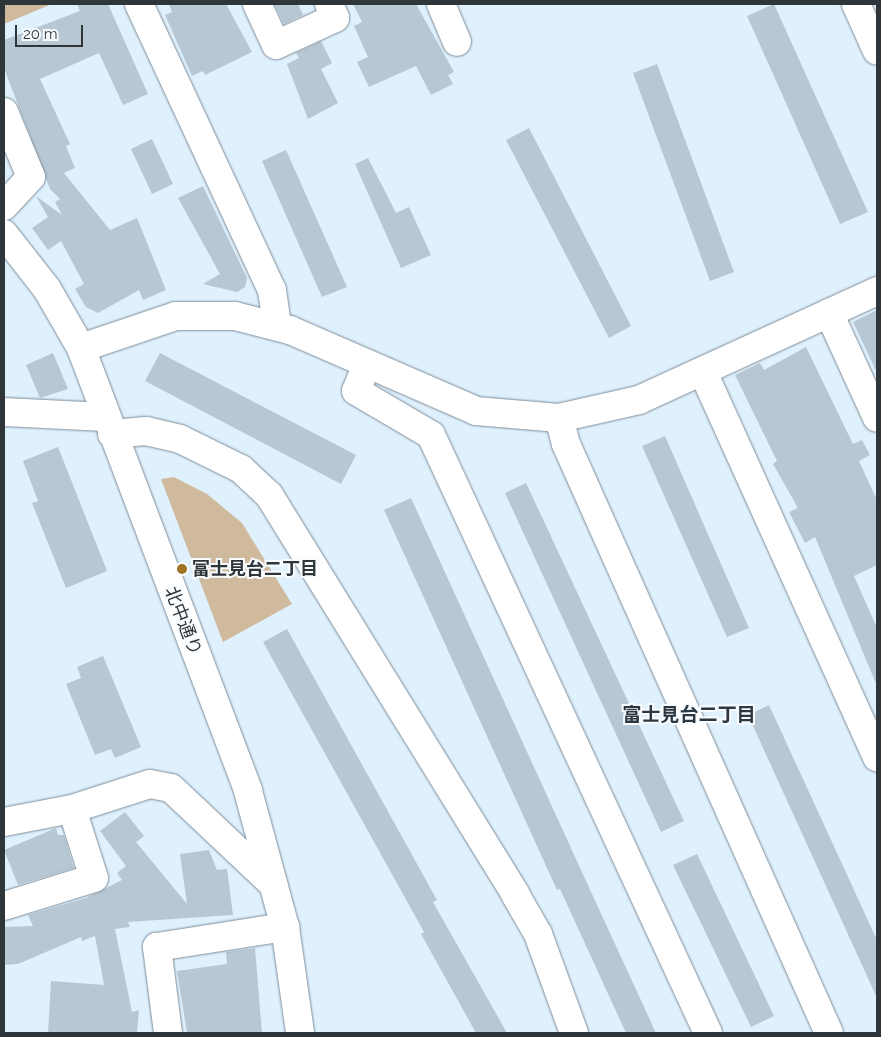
<!DOCTYPE html>
<html>
<head>
<meta charset="utf-8">
<style>
  body { margin:0 }
  #map { position:relative; width:881px; height:1037px; overflow:hidden; background:#e0f1fe; font-family:Raleway,"Noto Sans JP",sans-serif }
  div>[style] { position:absolute }
  [style*='--x'] { left:calc(var(--x)*1px); top:calc(var(--y)*1px); width:calc(var(--w)*1px); rotate:calc(var(--a)*1deg) }
  .green>* { inset:0; background:#d0ba9d }
  .building>* { inset:0; background:#b7c7d3 }
  .roads { filter:drop-shadow(0 0 1px #7d8c98) drop-shadow(0 0 1px #7d8c98) }
  .minor>* { height:28px; margin:-14px; padding:0 14px; transform-origin:14px; border-radius:14px; background:#fff }
  .dots>* { width:14px; height:14px; translate:-50% -50%; box-sizing:border-box; border:2px solid #f9fcff; border-radius:50% }
  span { translate:-50% -50%; white-space:nowrap; text-align:center; line-height:1.15; -webkit-text-stroke:4px #f9fcff; paint-order:stroke }
  .poi-label { font-size:18px; color:#2f363a; font-weight:700 }
  .left { translate:0 -50%; text-align:left }
  .street-label { font-size:18px; color:#2f363a }
  .neighbourhood-label { font-size:19px; color:#2b3842; font-weight:700 }
  .frame { position:absolute; inset:0; border:5px solid #2f363a; pointer-events:none }
  .scale { position:absolute; left:15px; top:25px; width:68px; height:22px; box-sizing:border-box; border:2px solid #2f363a; border-top:0; padding-left:6px; font-size:15px; line-height:18px; white-space:nowrap; color:#2f363a; -webkit-text-stroke:4px #f9fcff; paint-order:stroke }
</style>
</head>
<body>
<div id="map">
  <div class="green">
    <i style="clip-path:polygon(4px 4px,52px 4px,4px 24px)"></i>
    <i style="clip-path:polygon(174px 477px,207px 494px,242px 523px,292px 604px,223px 642px,161px 479px)"></i>
  </div>
  <div class="building">
    <i style="clip-path:polygon(77px 4px,108px 4px,148px 94px,123px 105px,99px 53px,40px 79px,70px 144px,66px 146px,75px 168px,64px 173px,110px 230px,137px 218px,166px 290px,143px 300px,139px 290px,98px 313px,86px 307px,75px 289px,84px 284px,61px 241px,48px 250px,32px 228px,48px 217px,36px 196px,62px 215px,55px 202px,60px 199px,50px 189px,4px 68px,4px 40px,80px 11px)"></i>
    <i style="clip-path:polygon(169px 4px,226px 4px,252px 52px,205px 75px,203px 71px,192px 76px,165px 15px,172px 12px)"></i>
    <i style="clip-path:polygon(274px 4px,298px 4px,303px 15px,284px 24px)"></i>
    <i style="clip-path:polygon(353px 4px,416px 4px,454px 72px,448px 75px,453px 84px,431px 95px,416px 66px,369px 87px,357px 62px,368px 57px,354px 26px,362px 22px)"></i>
    <i style="clip-path:polygon(774px 4px,868px 212px,840px 224px,747px 16px)"></i>
    <i style="clip-path:polygon(321px 41px,332px 63px,321px 69px,338px 103px,308px 119px,287px 64px,299px 58px,296px 53px)"></i>
    <i style="clip-path:polygon(657px 64px,734px 272px,710px 281px,633px 73px)"></i>
    <i style="clip-path:polygon(529px 128px,631px 326px,609px 338px,506px 140px)"></i>
    <i style="clip-path:polygon(152px 139px,173px 184px,152px 194px,131px 149px)"></i>
    <i style="clip-path:polygon(286px 150px,347px 287px,322px 297px,262px 161px)"></i>
    <i style="clip-path:polygon(368px 158px,396px 213px,409px 207px,431px 255px,401px 268px,355px 164px)"></i>
    <i style="clip-path:polygon(203px 186px,247px 278px,245px 287px,237px 292px,203px 284px,220px 274px,178px 198px)"></i>
    <i style="clip-path:polygon(877px 310px,877px 373px,853px 322px)"></i>
    <i style="clip-path:polygon(806px 347px,853px 444px,862px 440px,870px 455px,859px 461px,877px 500px,877px 565px,854px 576px,877px 628px,877px 686px,815px 537px,805px 543px,789px 512px,798px 508px,773px 464px,777px 461px,735px 375px,760px 363px,764px 370px)"></i>
    <i style="clip-path:polygon(53px 353px,68px 389px,40px 398px,26px 365px)"></i>
    <i style="clip-path:polygon(160px 353px,356px 455px,341px 484px,145px 381px)"></i>
    <i style="clip-path:polygon(665px 436px,749px 628px,727px 637px,642px 446px)"></i>
    <i style="clip-path:polygon(58px 447px,107px 571px,66px 588px,32px 503px,38px 501px,23px 461px)"></i>
    <i style="clip-path:polygon(526px 483px,684px 821px,661px 832px,505px 493px)"></i>
    <i style="clip-path:polygon(411px 498px,592px 894px,656px 1033px,626px 1033px,560px 889px,557px 890px,384px 510px)"></i>
    <i style="clip-path:polygon(287px 629px,437px 900px,433px 902px,507px 1033px,476px 1033px,421px 934px,424px 932px,263px 642px)"></i>
    <i style="clip-path:polygon(103px 656px,141px 747px,115px 758px,111px 749px,95px 755px,66px 684px,81px 678px,77px 667px)"></i>
    <i style="clip-path:polygon(769px 705px,877px 940px,877px 998px,748px 715px)"></i>
    <i style="clip-path:polygon(125px 812px,144px 836px,136px 842px,187px 904px,180px 854px,209px 850px,217px 870px,227px 869px,233px 915px,128px 922px,130px 927px,115px 929px,132px 1012px,139px 1010px,137px 1033px,48px 1033px,51px 981px,104px 985px,95px 936px,82px 941px,81px 937px,18px 964px,4px 965px,4px 927px,33px 926px,28px 915px,86px 898px,122px 880px,117px 873px,126px 866px,100px 831px)"></i>
    <i style="clip-path:polygon(56px 828px,58px 835px,64px 835px,74px 868px,18px 885px,4px 850px)"></i>
    <i style="clip-path:polygon(697px 854px,774px 1016px,751px 1027px,673px 865px)"></i>
    <i style="clip-path:polygon(255px 948px,262px 1033px,187px 1033px,177px 971px,227px 964px,226px 952px)"></i>
  </div>
  <div class="roads">
    <div class="minor">
      <i style="--x:139;--y:4;--w:315;--a:65.1"></i>
      <i style="--x:272;--y:290;--w:35;--a:82"></i>
      <i style="--x:257;--y:4;--w:45;--a:65.1"></i>
      <i style="--x:276;--y:45;--w:65;--a:-24.6"></i>
      <i style="--x:335;--y:18;--w:15;--a:-113"></i>
      <i style="--x:441;--y:4;--w:41;--a:67.2"></i>
      <i style="--x:856;--y:4;--w:51;--a:65.9"></i>
      <i style="--x:4;--y:112;--w:70;--a:67.4"></i>
      <i style="--x:31;--y:177;--w:40;--a:133"></i>
      <i style="--x:4;--y:234;--w:70;--a:52"></i>
      <i style="--x:47;--y:289;--w:68;--a:60"></i>
      <i style="--x:81;--y:348;--w:473;--a:69.3"></i>
      <i style="--x:248;--y:791;--w:141;--a:74.8"></i>
      <i style="--x:285;--y:927;--w:107;--a:81.9"></i>
      <i style="--x:829;--y:313;--w:115;--a:65.4"></i>
      <i style="--x:81;--y:348;--w:100;--a:-18.6"></i>
      <i style="--x:176;--y:316;--w:59;--a:0"></i>
      <i style="--x:235;--y:316;--w:57;--a:14.3"></i>
      <i style="--x:290;--y:330;--w:203;--a:23.5"></i>
      <i style="--x:476;--y:411;--w:83;--a:4.8"></i>
      <i style="--x:559;--y:418;--w:82;--a:-12.7"></i>
      <i style="--x:639;--y:400;--w:262;--a:-24.6"></i>
      <i style="--x:367;--y:364;--w:29;--a:112"></i>
      <i style="--x:356;--y:391;--w:87;--a:30.4"></i>
      <i style="--x:431;--y:435;--w:659;--a:65.15"></i>
      <i style="--x:703;--y:372;--w:423;--a:65.7"></i>
      <i style="--x:4;--y:412;--w:101;--a:2.8"></i>
      <i style="--x:559;--y:418;--w:27;--a:75"></i>
      <i style="--x:566;--y:444;--w:645;--a:65.94"></i>
      <i style="--x:112;--y:434;--w:34;--a:-5"></i>
      <i style="--x:146;--y:431;--w:35;--a:13"></i>
      <i style="--x:180;--y:439;--w:68;--a:26.2"></i>
      <i style="--x:241;--y:469;--w:38;--a:43"></i>
      <i style="--x:269;--y:495;--w:469;--a:58.3"></i>
      <i style="--x:515;--y:894;--w:46;--a:60.1"></i>
      <i style="--x:538;--y:934;--w:105;--a:70"></i>
      <i style="--x:4;--y:822;--w:69;--a:-10.8"></i>
      <i style="--x:72;--y:809;--w:82;--a:-17.8"></i>
      <i style="--x:150;--y:784;--w:21;--a:11"></i>
      <i style="--x:171;--y:788;--w:141;--a:43.3"></i>
      <i style="--x:4;--y:906;--w:94;--a:-17.3"></i>
      <i style="--x:94;--y:878;--w:72;--a:-107.7"></i>
      <i style="--x:168;--y:1033;--w:87;--a:-97.3"></i>
      <i style="--x:157;--y:947;--w:130;--a:-8.9"></i>
    </div>
  </div>
  <div class="dots">
    <i style="left:182px;top:569px;background:#a07224"></i>
  </div>
  <div class="poi-label">
    <span class="left" style="left:192px;top:569px">富士見台二丁目</span>
  </div>
  <div class="street-label">
    <span style="left:183px;top:621px;rotate:69deg">北中通り</span>
  </div>
  <div class="neighbourhood-label">
    <span style="left:689px;top:715px">富士見台二丁目</span>
  </div>
  <div class="frame"></div>
  <div class="scale">20 m</div>
</div>
</body>
</html>
